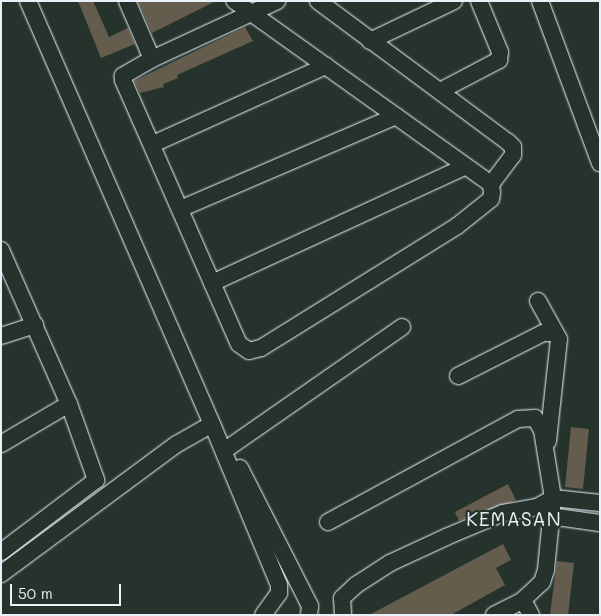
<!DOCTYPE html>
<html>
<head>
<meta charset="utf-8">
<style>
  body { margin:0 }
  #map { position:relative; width:601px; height:616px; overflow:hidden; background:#26332d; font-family:Mali,sans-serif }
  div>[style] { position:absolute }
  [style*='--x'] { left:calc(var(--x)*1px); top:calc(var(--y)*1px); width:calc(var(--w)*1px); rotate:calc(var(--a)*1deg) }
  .building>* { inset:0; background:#645c4c }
  .roads { filter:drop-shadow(0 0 1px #e8f1f8) drop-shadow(0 0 1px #e8f1f8) }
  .street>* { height:16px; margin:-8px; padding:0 8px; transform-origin:8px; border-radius:8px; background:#26332d }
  span { translate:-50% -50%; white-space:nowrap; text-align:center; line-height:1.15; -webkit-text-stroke:4.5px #26332d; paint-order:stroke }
  .quarter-label { font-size:19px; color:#e8f1f8; letter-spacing:1px }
  .frame { position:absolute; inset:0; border:2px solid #e8f1f8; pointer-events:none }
  .scale { position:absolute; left:10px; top:584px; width:111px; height:22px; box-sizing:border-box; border:2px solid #e8f1f8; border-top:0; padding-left:6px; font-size:15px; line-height:18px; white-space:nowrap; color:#e8f1f8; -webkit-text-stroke:4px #26332d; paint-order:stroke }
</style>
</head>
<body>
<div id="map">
  <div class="building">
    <i style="clip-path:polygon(78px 1px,93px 1px,109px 37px,128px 28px,135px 44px,101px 58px)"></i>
    <i style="clip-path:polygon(216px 1px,152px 33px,138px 2px,139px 1px)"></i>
    <i style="clip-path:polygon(245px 27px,253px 41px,177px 75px,178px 78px,163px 84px,164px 87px,140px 93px,134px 81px)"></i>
    <i style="clip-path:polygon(571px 427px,589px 429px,583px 489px,565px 487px)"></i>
    <i style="clip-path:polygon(508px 484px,516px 500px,459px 521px,455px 512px)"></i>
    <i style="clip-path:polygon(503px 544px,511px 560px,496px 568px,505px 585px,451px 615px,369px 615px)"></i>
    <i style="clip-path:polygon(557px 561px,574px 563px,568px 615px,550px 615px)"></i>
  </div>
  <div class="roads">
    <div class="street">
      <i style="--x:28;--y:1;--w:461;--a:66.5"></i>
      <i style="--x:127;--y:1;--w:63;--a:66.7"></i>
      <i style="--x:152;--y:59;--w:34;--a:150"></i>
      <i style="--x:123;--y:76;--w:4;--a:90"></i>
      <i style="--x:123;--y:80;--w:288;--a:66.3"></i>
      <i style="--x:239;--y:344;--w:12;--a:35"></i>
      <i style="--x:249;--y:351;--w:12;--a:-14"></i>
      <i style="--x:261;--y:348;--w:231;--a:-31.9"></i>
      <i style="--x:457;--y:226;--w:43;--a:-38.5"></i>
      <i style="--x:491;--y:199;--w:6;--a:-81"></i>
      <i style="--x:492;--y:193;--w:9;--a:-96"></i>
      <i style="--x:491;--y:184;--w:315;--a:-144.5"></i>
      <i style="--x:318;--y:1;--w:237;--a:36.6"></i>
      <i style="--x:508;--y:142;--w:7;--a:45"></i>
      <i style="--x:513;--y:147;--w:8;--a:90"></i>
      <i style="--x:513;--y:155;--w:36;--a:127"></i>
      <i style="--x:540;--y:1;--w:173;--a:69.7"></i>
      <i style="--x:370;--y:41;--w:93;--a:-25.5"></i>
      <i style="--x:152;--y:59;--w:138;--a:-24.9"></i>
      <i style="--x:440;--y:91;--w:67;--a:-27.7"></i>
      <i style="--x:499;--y:60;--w:8;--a:-83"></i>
      <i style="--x:500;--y:52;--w:55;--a:-112.4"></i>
      <i style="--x:153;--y:144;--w:190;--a:-24.3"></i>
      <i style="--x:180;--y:209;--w:235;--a:-23.3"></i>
      <i style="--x:1;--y:250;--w:168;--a:66.2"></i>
      <i style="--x:69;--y:404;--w:81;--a:70.4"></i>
      <i style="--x:96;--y:480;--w:119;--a:142.8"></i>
      <i style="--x:212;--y:283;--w:277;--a:-24.7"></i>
      <i style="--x:538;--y:301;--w:43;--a:61.1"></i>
      <i style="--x:559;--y:339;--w:103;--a:96.2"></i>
      <i style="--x:1;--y:336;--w:36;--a:-18"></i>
      <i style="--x:458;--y:376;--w:95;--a:-26.8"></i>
      <i style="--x:543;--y:333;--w:11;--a:0"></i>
      <i style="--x:1;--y:444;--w:79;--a:-30.5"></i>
      <i style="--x:228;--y:448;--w:212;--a:-34.8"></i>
      <i style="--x:240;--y:468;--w:155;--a:63.1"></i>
      <i style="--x:310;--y:606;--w:9;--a:96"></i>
      <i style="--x:543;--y:511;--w:9;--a:36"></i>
      <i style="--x:550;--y:516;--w:50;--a:8"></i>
      <i style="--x:328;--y:522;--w:216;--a:-28.5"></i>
      <i style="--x:518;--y:419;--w:17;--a:-3"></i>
      <i style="--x:535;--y:418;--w:14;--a:60"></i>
      <i style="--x:542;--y:430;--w:69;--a:80.8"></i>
      <i style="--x:553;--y:498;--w:72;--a:95.6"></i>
      <i style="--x:546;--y:570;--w:13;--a:108"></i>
      <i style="--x:542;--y:582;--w:26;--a:137"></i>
      <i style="--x:523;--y:600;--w:17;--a:62"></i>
      <i style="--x:1;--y:574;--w:219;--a:-36.5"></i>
      <i style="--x:177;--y:444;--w:40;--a:-29.7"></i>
      <i style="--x:212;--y:424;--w:174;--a:67.4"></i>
      <i style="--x:279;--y:585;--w:8;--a:90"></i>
      <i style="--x:279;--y:593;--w:27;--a:126"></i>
      <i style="--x:343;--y:615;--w:17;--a:-93"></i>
      <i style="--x:342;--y:598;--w:19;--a:-43"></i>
      <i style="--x:356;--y:585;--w:40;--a:-32.9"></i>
      <i style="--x:390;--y:563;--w:62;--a:-24.9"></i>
      <i style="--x:446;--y:537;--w:62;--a:-22.8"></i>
      <i style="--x:503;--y:513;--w:35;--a:-10"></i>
      <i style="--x:537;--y:507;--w:18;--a:-29"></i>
      <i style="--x:553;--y:498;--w:47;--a:6.1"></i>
      <i style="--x:494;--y:615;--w:33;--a:-27"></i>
    </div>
  </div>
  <div class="quarter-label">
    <span style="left:514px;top:519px">KEMASAN</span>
  </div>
  <div class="frame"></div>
  <div class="scale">50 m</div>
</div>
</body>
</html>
